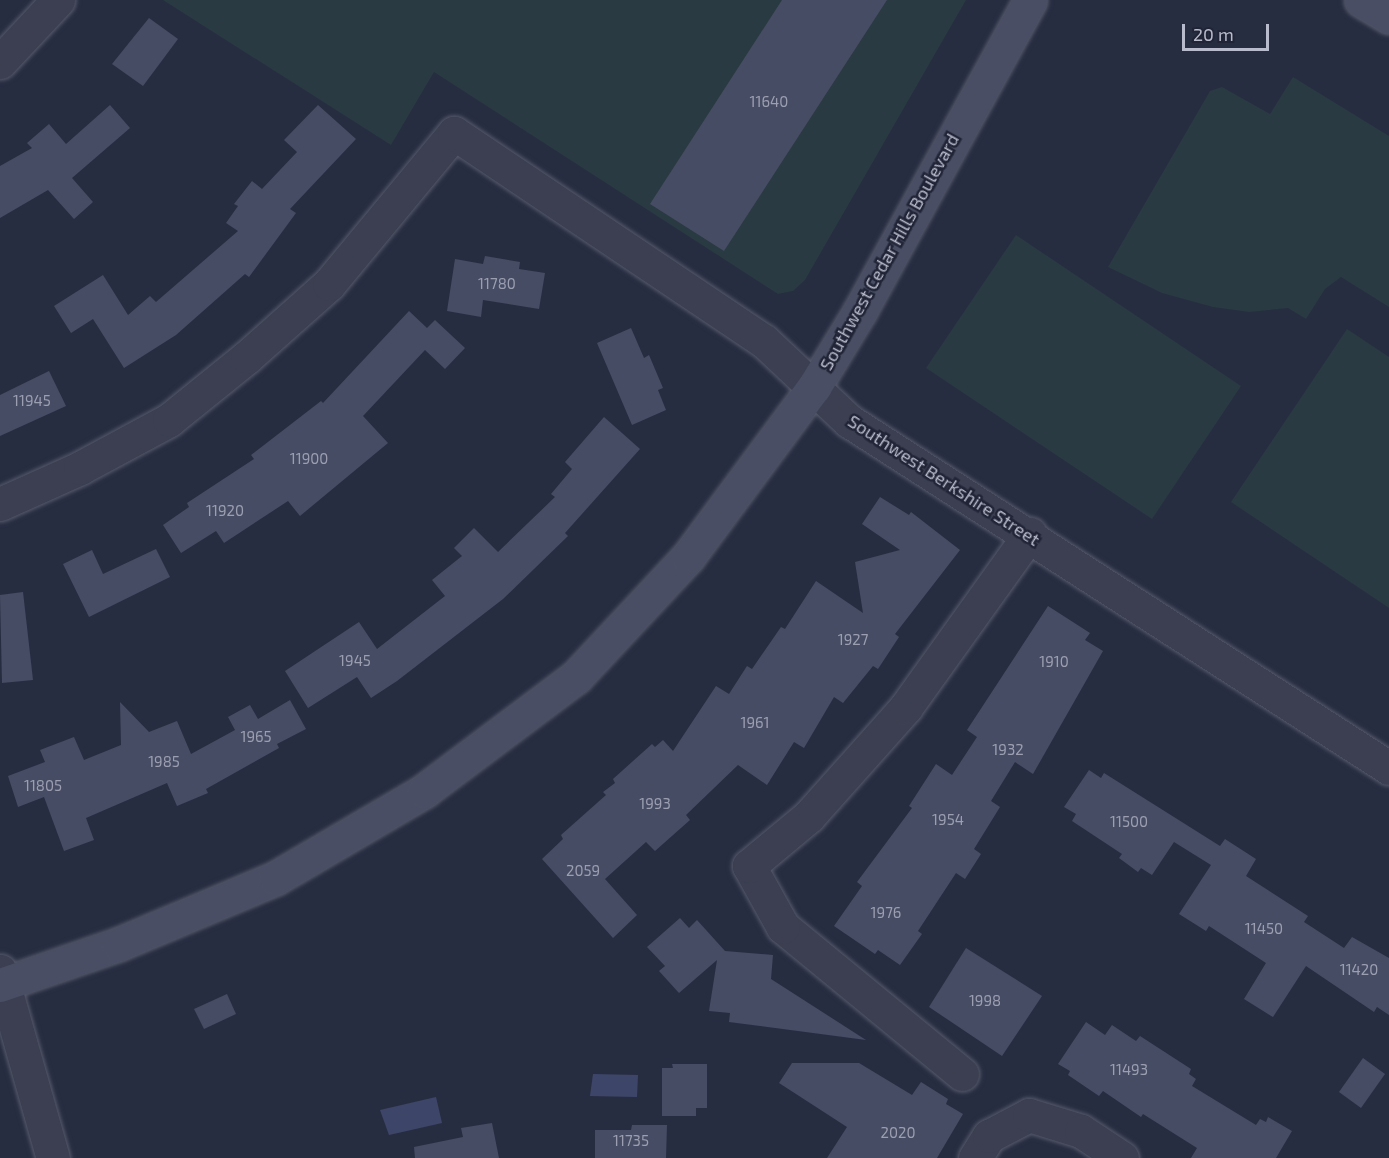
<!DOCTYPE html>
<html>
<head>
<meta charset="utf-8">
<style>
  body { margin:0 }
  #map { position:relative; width:1389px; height:1158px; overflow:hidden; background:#272d41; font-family:"Exo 2",sans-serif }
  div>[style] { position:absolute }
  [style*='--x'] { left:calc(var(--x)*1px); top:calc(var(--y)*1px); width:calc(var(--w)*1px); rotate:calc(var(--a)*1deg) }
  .green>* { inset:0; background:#293a42 }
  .water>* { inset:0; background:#3d4669 }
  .building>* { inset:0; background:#464c63 }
  .roads { filter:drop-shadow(0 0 2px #565a6b) drop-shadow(0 0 2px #565a6b) }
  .street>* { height:33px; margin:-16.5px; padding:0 16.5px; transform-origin:16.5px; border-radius:16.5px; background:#3b3f51 }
  .secondary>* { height:33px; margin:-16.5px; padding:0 16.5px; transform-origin:16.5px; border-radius:16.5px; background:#494e64 }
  span { translate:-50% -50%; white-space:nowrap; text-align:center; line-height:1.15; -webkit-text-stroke:5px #202436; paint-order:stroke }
  .number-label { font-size:15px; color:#9c9fb1 }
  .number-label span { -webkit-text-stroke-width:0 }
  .street-label { font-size:18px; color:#b8bbcb }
  .scale { position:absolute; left:1182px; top:24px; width:87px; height:27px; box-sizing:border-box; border:3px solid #b8bbcb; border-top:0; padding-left:8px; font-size:18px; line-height:21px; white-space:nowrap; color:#b8bbcb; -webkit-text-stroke:4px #202436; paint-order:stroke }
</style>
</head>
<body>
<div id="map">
  <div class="green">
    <i style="clip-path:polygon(163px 0,966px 0,805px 280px,793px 291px,778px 294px,434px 72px,391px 145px)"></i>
    <i style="clip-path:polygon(1293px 77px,1389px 136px,1389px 307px,1341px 277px,1325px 289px,1306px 319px,1288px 308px,1249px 312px,1213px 307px,1162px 293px,1108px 267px,1210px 91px,1222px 87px,1270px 114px)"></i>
    <i style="clip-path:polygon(1016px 235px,1241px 386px,1152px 519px,926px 368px)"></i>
    <i style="clip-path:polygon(1347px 329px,1389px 357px,1389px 608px,1231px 502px)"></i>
  </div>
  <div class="water">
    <i style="clip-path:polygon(593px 1074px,638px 1075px,637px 1097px,590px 1096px)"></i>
    <i style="clip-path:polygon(436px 1097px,442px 1123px,389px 1135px,380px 1110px)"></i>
  </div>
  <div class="building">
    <i style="clip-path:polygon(782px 0,887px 0,724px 251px,650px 204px)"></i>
    <i style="clip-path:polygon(149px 18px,178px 39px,143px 86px,112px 64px)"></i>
    <i style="clip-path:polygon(110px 105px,130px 128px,72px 178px,93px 202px,74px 219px,48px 190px,0 218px,0 166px,32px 148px,27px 143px,49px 124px,66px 144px)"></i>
    <i style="clip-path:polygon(318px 105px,356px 139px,290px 209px,296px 213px,249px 277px,245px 274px,176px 335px,124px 368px,93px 319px,71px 333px,54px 306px,103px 275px,128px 315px,150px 296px,156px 302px,238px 231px,226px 223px,238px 206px,234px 204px,252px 181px,262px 189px,297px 152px,284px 140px)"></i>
    <i style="clip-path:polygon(485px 256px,520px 262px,519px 269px,545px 273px,539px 309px,483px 300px,481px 317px,447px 311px,455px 259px,483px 264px)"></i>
    <i style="clip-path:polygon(409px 311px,427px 328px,435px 320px,465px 348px,445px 369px,425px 350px,363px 416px,388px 443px,300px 516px,288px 501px,224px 543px,216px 531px,181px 553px,163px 525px,189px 507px,187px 503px,254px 459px,251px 455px,321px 401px,323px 403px)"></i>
    <i style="clip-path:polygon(631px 328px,644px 358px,649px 355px,663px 388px,658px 390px,666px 410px,632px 425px,597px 343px)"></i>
    <i style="clip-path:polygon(49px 371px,66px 406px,0 436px,0 395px)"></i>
    <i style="clip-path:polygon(604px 417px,640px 449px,565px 533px,568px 536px,503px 599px,397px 681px,371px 698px,357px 677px,308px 708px,285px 671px,359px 622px,377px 649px,445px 596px,432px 580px,462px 556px,454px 548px,474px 528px,498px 552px,555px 497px,551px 494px,572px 469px,565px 462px)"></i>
    <i style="clip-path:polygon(880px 497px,909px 515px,911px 512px,960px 550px,895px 634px,899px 637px,878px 669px,873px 666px,843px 703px,834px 697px,804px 748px,794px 742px,767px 785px,738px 765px,686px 815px,690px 820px,655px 851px,646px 842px,605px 879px,637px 915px,613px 938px,542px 859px,563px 839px,561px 835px,606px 795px,603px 792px,615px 783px,613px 779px,652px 744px,655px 747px,663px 740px,673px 751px,716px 686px,729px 694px,747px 666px,752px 669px,781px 627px,785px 629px,816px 581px,863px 613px,855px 562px,900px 550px,862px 524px)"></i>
    <i style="clip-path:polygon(156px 549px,170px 577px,89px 617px,63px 564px,92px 550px,103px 574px)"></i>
    <i style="clip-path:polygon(23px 592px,33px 680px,2px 683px,0 595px)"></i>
    <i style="clip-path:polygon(1048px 606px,1090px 633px,1085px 640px,1103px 651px,1033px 774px,1015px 762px,991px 801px,1000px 807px,974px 849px,981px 854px,965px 879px,956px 873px,918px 931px,922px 934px,900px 965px,878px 950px,875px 954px,834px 926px,862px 886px,857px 882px,912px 808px,909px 806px,936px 764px,952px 775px,977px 737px,967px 730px)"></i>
    <i style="clip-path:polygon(290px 700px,306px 729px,277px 744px,279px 748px,206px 789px,208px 793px,177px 806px,167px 783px,86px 818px,94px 840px,64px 851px,44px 797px,18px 807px,8px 776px,45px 762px,40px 750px,74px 737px,84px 760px,121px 745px,120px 702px,149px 732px,177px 721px,191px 754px,235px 730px,228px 717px,250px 705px,258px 719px)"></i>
    <i style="clip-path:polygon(1089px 770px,1101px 778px,1104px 773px,1220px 846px,1225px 839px,1256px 859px,1246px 876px,1308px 916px,1304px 922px,1344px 948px,1352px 937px,1389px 958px,1389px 1015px,1377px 1007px,1374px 1012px,1306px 966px,1273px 1017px,1244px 999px,1266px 963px,1209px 926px,1206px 931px,1179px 914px,1211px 865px,1174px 842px,1152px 875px,1141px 868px,1138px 872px,1119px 858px,1122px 854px,1072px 821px,1076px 814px,1064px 807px)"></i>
    <i style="clip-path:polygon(680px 918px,689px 928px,697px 920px,725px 951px,773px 955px,771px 979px,866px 1040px,729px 1022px,730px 1013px,709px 1011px,717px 960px,679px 993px,659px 971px,665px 966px,647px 947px)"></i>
    <i style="clip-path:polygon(966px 948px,1042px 996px,1002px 1056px,929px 1007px)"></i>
    <i style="clip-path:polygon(227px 994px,236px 1014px,204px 1029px,194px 1009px)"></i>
    <i style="clip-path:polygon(1086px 1022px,1105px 1035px,1112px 1025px,1136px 1041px,1140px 1036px,1191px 1069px,1189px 1074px,1196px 1079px,1192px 1086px,1256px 1125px,1260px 1119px,1266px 1122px,1268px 1117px,1292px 1131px,1276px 1158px,1191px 1158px,1197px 1148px,1143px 1114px,1141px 1117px,1103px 1091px,1099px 1096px,1068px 1075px,1070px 1071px,1058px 1064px)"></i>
    <i style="clip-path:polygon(1363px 1058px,1385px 1074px,1361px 1108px,1339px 1092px)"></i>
    <i style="clip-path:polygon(792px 1063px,859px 1063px,912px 1095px,921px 1082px,948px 1099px,946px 1104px,963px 1114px,937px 1158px,827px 1158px,847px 1127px,779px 1083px)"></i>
    <i style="clip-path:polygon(672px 1064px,707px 1064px,707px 1108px,696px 1108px,696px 1116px,662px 1116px,662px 1068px,673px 1068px)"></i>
    <i style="clip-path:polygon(492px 1123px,499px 1158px,415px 1158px,414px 1147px,463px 1137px,461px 1128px)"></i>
    <i style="clip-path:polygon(632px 1125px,667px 1125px,666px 1158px,595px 1158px,595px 1130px,631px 1130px)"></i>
  </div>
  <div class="roads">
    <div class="street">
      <i style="--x:0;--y:62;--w:85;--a:-46.9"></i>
      <i style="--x:0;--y:504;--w:88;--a:-24.2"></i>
      <i style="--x:80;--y:468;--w:101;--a:-28.3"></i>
      <i style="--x:169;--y:420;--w:100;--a:-38.9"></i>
      <i style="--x:247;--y:357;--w:110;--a:-41.7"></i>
      <i style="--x:329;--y:284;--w:196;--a:-50.4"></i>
      <i style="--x:454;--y:133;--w:373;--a:33.9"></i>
      <i style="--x:764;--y:341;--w:117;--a:43.3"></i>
      <i style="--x:849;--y:421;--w:642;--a:32.72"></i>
      <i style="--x:0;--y:971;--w:194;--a:74.2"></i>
      <i style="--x:962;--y:1074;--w:232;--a:-140.6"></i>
      <i style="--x:783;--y:927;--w:70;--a:-119.1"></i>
      <i style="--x:749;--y:866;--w:78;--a:-39.8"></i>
      <i style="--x:809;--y:816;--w:146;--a:-48.3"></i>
      <i style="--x:906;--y:707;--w:213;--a:-54.4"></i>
      <i style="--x:975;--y:1158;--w:26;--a:-58"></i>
      <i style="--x:989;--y:1136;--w:45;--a:-27.7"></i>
      <i style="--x:1029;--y:1115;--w:54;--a:17.1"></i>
      <i style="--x:1081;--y:1131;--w:49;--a:33.4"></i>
    </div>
    <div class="secondary">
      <i style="--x:1361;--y:0;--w:33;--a:31"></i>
      <i style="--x:0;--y:985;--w:126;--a:-19"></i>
      <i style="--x:119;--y:944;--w:170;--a:-22.8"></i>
      <i style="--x:276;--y:878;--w:172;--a:-30.4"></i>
      <i style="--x:424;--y:791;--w:190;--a:-36.9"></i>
      <i style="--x:576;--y:677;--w:164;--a:-47"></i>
      <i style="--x:688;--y:557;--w:212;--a:-53.5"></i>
      <i style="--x:814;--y:387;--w:89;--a:-58.8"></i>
      <i style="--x:860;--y:311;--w:354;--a:-61.3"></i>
    </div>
  </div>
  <div class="number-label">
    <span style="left:769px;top:102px">11640</span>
    <span style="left:497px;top:284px">11780</span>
    <span style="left:32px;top:401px">11945</span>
    <span style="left:309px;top:459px">11900</span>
    <span style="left:225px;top:511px">11920</span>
    <span style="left:853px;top:640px">1927</span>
    <span style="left:355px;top:661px">1945</span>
    <span style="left:1054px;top:662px">1910</span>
    <span style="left:755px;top:723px">1961</span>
    <span style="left:256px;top:737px">1965</span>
    <span style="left:1008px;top:750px">1932</span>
    <span style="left:164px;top:762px">1985</span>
    <span style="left:43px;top:786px">11805</span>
    <span style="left:655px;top:804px">1993</span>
    <span style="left:948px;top:820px">1954</span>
    <span style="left:1129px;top:822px">11500</span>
    <span style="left:583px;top:871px">2059</span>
    <span style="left:886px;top:913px">1976</span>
    <span style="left:1264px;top:929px">11450</span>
    <span style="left:1359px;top:970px">11420</span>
    <span style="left:985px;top:1001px">1998</span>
    <span style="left:1129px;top:1070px">11493</span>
    <span style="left:898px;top:1133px">2020</span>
    <span style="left:631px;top:1141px">11735</span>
  </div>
  <div class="street-label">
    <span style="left:889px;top:252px;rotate:-61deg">Southwest Cedar Hills Boulevard</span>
    <span style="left:944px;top:480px;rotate:33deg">Southwest Berkshire Street</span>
  </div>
  <div class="scale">20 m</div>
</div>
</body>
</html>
